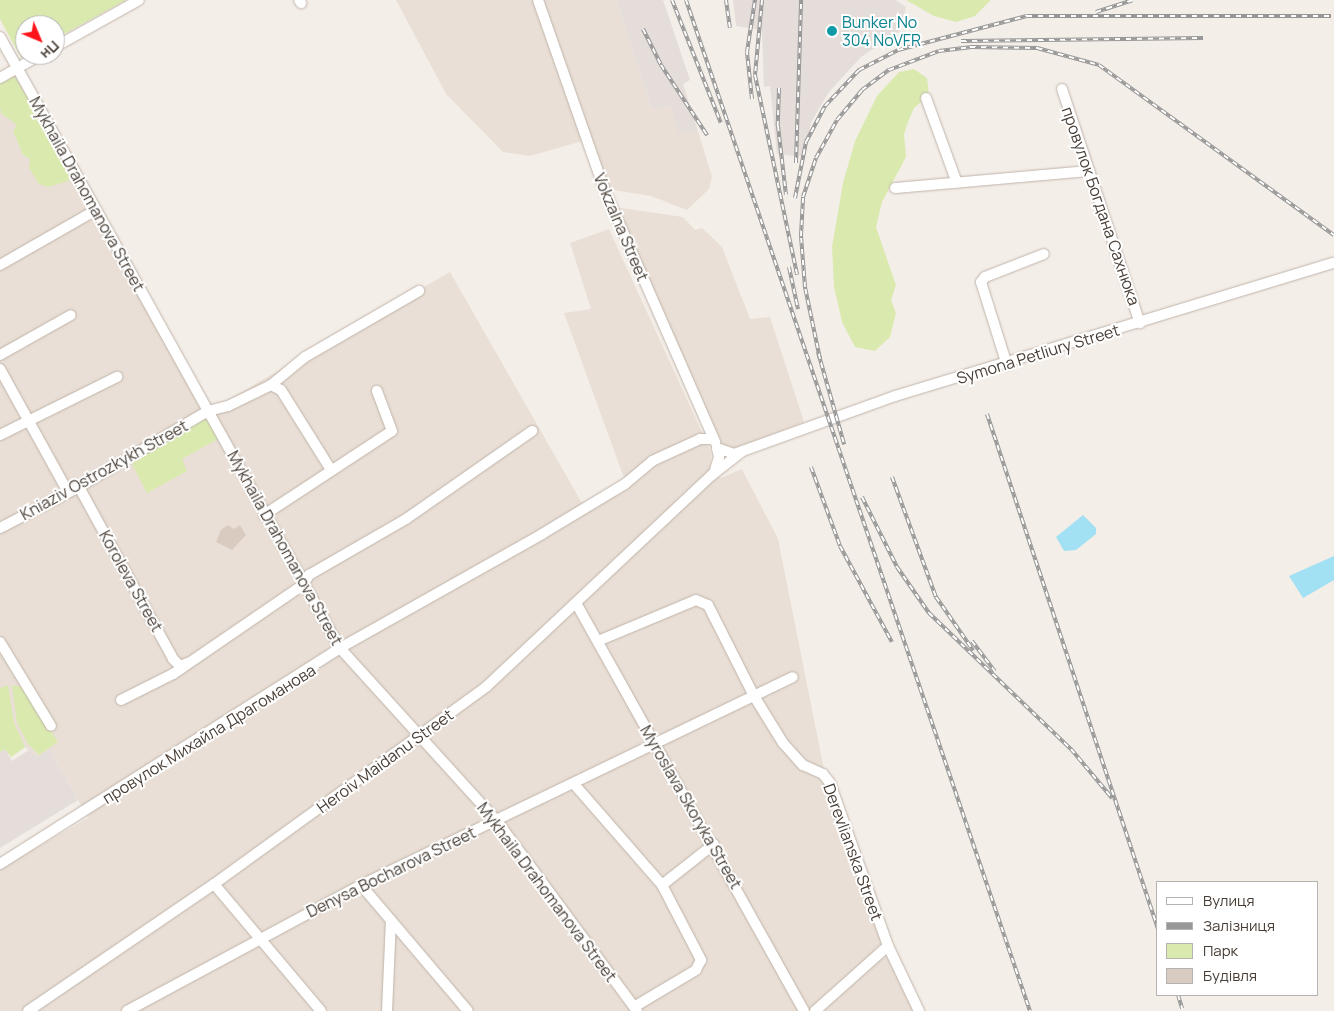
<!DOCTYPE html>
<html>
<head>
<meta charset="utf-8">
<style>
  body { margin:0 }
  #map { position:relative; width:1334px; height:1011px; overflow:hidden; background:#f4eee8; font-family:Manrope,sans-serif }
  div>[style] { position:absolute }
  [style*='--x'] { left:calc(var(--x)*1px); top:calc(var(--y)*1px); width:calc(var(--w)*1px); rotate:calc(var(--a)*1deg) }
  .residential>* { inset:0; background:#e9dfd6 }
  .industrial>* { inset:0; background:#e4ddd9 }
  .green>* { inset:0; background:#daeaaf }
  .water>* { inset:0; background:#a2e0f3 }
  .building>* { inset:0; background:#dacbc0 }
  .roads { filter:drop-shadow(0 0 1px #c0b4aa) drop-shadow(0 0 1px #c0b4aa) }
  .minor>* { height:10px; margin:-5px; padding:0 5px; transform-origin:5px; border-radius:5px; background:#fff }
  .rail>* { height:4px; margin-top:-2px; transform-origin:0; background:repeating-linear-gradient(90deg,#fff 0 5.5px,#979797 0 11px); box-sizing:border-box; border-block:1px solid #979797 }
  .dots>* { width:14px; height:14px; translate:-50% -50%; box-sizing:border-box; border:2px solid #fff; border-radius:50% }
  span { translate:-50% -50%; white-space:nowrap; text-align:center; line-height:1.15; -webkit-text-stroke:4px #fff; paint-order:stroke }
  .culture-label { font-size:16px; color:#0d838f }
  .left { translate:0 -50%; text-align:left }
  .street-label { font-size:16px; color:#483e36 }
  .legend { position:absolute; left:1156px; top:881px; width:162px; height:115px; box-sizing:border-box; background:#fff; border:1px solid #b6b2af; margin:0; padding:6px 9px; list-style:none; font-size:15px; color:#483e36 }
  .legend li { display:flex; align-items:center; gap:10px; height:25px }
  .legend b { width:25px; border:1px solid #b6b2af }
  .north { position:absolute; left:15px; top:15px; width:50px; height:50px; box-sizing:border-box; background:#fff; border:1px solid #b6b2af; border-radius:50%; rotate:135deg; font-size:14px; font-weight:700; line-height:20px; text-align:center; color:#483e36 }
  .north::after { content:''; display:block; margin:auto; width:18px; height:22px; background:#ff1419; clip-path:polygon(50% 0,100% 100%,50% 72%,0 100%) }
</style>
</head>
<body>
<div id="map">
  <div class="residential">
    <i style="clip-path:polygon(396px 0,616px 0,652px 109px,670px 106px,679px 133px,698px 131px,712px 177px,709px 189px,687px 210px,651px 196px,613px 190px,602px 183px,586px 140px,530px 156px,503px 152px,446px 94px)"></i>
    <i style="clip-path:polygon(15px 73px,203px 409px,0 525px,0 81px)"></i>
    <i style="clip-path:polygon(615px 207px,683px 217px,695px 230px,702px 228px,722px 247px,750px 319px,770px 317px,804px 422px,735px 449px,723px 446px)"></i>
    <i style="clip-path:polygon(609px 229px,711px 452px,710px 471px,721px 478px,742px 469px,778px 539px,827px 785px,882px 942px,874px 951px,879px 957px,888px 958px,913px 1011px,0 1011px,0 869px,88px 818px,50px 749px,37px 757px,25px 747px,11px 757px,5px 749px,0 752px,0 531px,450px 272px,587px 512px,628px 489px,564px 313px,591px 309px,570px 243px)"></i>
  </div>
  <div class="industrial">
    <i style="clip-path:polygon(616px 0,663px 0,690px 80px,683px 84px,698px 131px,679px 134px,670px 106px,652px 109px)"></i>
    <i style="clip-path:polygon(733px 0,896px 0,906px 7px,900px 31px,861px 57px,829px 92px,811px 122px,805px 157px,777px 154px,770px 86px,764px 87px,762px 30px,736px 26px)"></i>
    <i style="clip-path:polygon(5px 749px,12px 761px,29px 750px,37px 757px,50px 749px,78px 800px,0 848px,0 752px)"></i>
  </div>
  <div class="green">
    <i style="clip-path:polygon(0 0,126px 0,55px 39px,55px 25px,25px 25px,26px 55px,21px 58px,0 19px)"></i>
    <i style="clip-path:polygon(906px 0,991px 0,975px 16px,956px 22px,934px 16px)"></i>
    <i style="clip-path:polygon(914px 69px,927px 78px,929px 95px,914px 108px,908px 122px,904px 134px,906px 157px,882px 202px,876px 227px,896px 285px,891px 300px,896px 313px,890px 337px,875px 351px,855px 347px,842px 322px,834px 287px,832px 247px,843px 183px,855px 141px,877px 96px,899px 72px)"></i>
    <i style="clip-path:polygon(14px 76px,64px 159px,70px 173px,68px 181px,48px 187px,39px 184px,29px 168px,30px 159px,23px 155px,13px 131px,17px 125px,1px 113px,0 106px,0 82px)"></i>
    <i style="clip-path:polygon(206px 418px,218px 439px,182px 459px,187px 471px,147px 493px,131px 462px)"></i>
    <i style="clip-path:polygon(8px 685px,14px 723px,25px 747px,11px 757px,5px 749px,0 752px,0 688px)"></i>
    <i style="clip-path:polygon(12px 685px,22px 687px,58px 742px,39px 755px,28px 744px,17px 723px)"></i>
  </div>
  <div class="water">
    <i style="clip-path:polygon(1083px 515px,1096px 528px,1096px 534px,1076px 550px,1064px 551px,1056px 537px)"></i>
    <i style="clip-path:polygon(1334px 556px,1334px 580px,1303px 598px,1289px 576px)"></i>
  </div>
  <div class="building">
    <i style="clip-path:polygon(228px 525px,234px 529px,240px 525px,246px 535px,232px 550px,216px 542px,221px 530px)"></i>
  </div>
  <div class="roads">
    <div class="minor">
      <i style="--x:299;--y:0;--w:4;--a:56"></i>
      <i style="--x:538;--y:0;--w:202;--a:70.7"></i>
      <i style="--x:605;--y:191;--w:274;--a:66.3"></i>
      <i style="--x:0;--y:37;--w:699;--a:60.91"></i>
      <i style="--x:340;--y:648;--w:234;--a:47.8"></i>
      <i style="--x:497;--y:821;--w:236;--a:53.6"></i>
      <i style="--x:55;--y:47;--w:96;--a:-29.2"></i>
      <i style="--x:0;--y:78;--w:46;--a:-29.9"></i>
      <i style="--x:1062;--y:89;--w:247;--a:71.6"></i>
      <i style="--x:926;--y:98;--w:90;--a:70"></i>
      <i style="--x:895;--y:188;--w:195;--a:-5"></i>
      <i style="--x:0;--y:265;--w:111;--a:-29.8"></i>
      <i style="--x:0;--y:355;--w:81;--a:-29.4"></i>
      <i style="--x:1007;--y:365;--w:87;--a:-107.4"></i>
      <i style="--x:981;--y:282;--w:6;--a:-51"></i>
      <i style="--x:985;--y:277;--w:63;--a:-21.3"></i>
      <i style="--x:0;--y:369;--w:141;--a:61.1"></i>
      <i style="--x:271;--y:385;--w:11;--a:27"></i>
      <i style="--x:281;--y:390;--w:94;--a:58"></i>
      <i style="--x:0;--y:435;--w:131;--a:-26.4"></i>
      <i style="--x:715;--y:470;--w:14;--a:-73"></i>
      <i style="--x:719;--y:457;--w:9;--a:-103"></i>
      <i style="--x:717;--y:448;--w:18;--a:19"></i>
      <i style="--x:734;--y:454;--w:171;--a:-19.8"></i>
      <i style="--x:895;--y:396;--w:459;--a:-16.9"></i>
      <i style="--x:79;--y:487;--w:196;--a:61.3"></i>
      <i style="--x:173;--y:659;--w:10;--a:45"></i>
      <i style="--x:180;--y:666;--w:9;--a:-21"></i>
      <i style="--x:264;--y:515;--w:153;--a:-33.3"></i>
      <i style="--x:392;--y:431;--w:43;--a:-110.6"></i>
      <i style="--x:0;--y:528;--w:89;--a:-27.4"></i>
      <i style="--x:79;--y:487;--w:150;--a:-30.5"></i>
      <i style="--x:208;--y:411;--w:21;--a:-14"></i>
      <i style="--x:228;--y:406;--w:48;--a:-26"></i>
      <i style="--x:271;--y:385;--w:44;--a:-39.5"></i>
      <i style="--x:305;--y:357;--w:132;--a:-30.1"></i>
      <i style="--x:576;--y:603;--w:467;--a:60.8"></i>
      <i style="--x:598;--y:641;--w:106;--a:-22.7"></i>
      <i style="--x:696;--y:600;--w:13;--a:23"></i>
      <i style="--x:708;--y:605;--w:102;--a:63.2"></i>
      <i style="--x:754;--y:696;--w:55;--a:58.3"></i>
      <i style="--x:783;--y:743;--w:30;--a:48"></i>
      <i style="--x:803;--y:765;--w:22;--a:24"></i>
      <i style="--x:823;--y:774;--w:11;--a:52"></i>
      <i style="--x:830;--y:783;--w:173;--a:70.4"></i>
      <i style="--x:888;--y:946;--w:72;--a:64.5"></i>
      <i style="--x:0;--y:642;--w:98;--a:58.7"></i>
      <i style="--x:121;--y:700;--w:58;--a:-26.6"></i>
      <i style="--x:173;--y:674;--w:158;--a:-34.4"></i>
      <i style="--x:303;--y:585;--w:12;--a:-59"></i>
      <i style="--x:309;--y:575;--w:112;--a:-30"></i>
      <i style="--x:406;--y:519;--w:154;--a:-34.9"></i>
      <i style="--x:574;--y:784;--w:134;--a:48.9"></i>
      <i style="--x:662;--y:885;--w:85;--a:62.5"></i>
      <i style="--x:701;--y:960;--w:11;--a:117"></i>
      <i style="--x:696;--y:970;--w:72;--a:149.2"></i>
      <i style="--x:0;--y:864;--w:403;--a:-32.4"></i>
      <i style="--x:340;--y:648;--w:232;--a:-29.4"></i>
      <i style="--x:542;--y:534;--w:97;--a:-31.1"></i>
      <i style="--x:625;--y:484;--w:35;--a:-40"></i>
      <i style="--x:652;--y:461;--w:53;--a:-24.6"></i>
      <i style="--x:700;--y:439;--w:13;--a:0"></i>
      <i style="--x:214;--y:884;--w:166;--a:49.9"></i>
      <i style="--x:361;--y:885;--w:165;--a:49.7"></i>
      <i style="--x:662;--y:885;--w:66;--a:-38.3"></i>
      <i style="--x:28;--y:1011;--w:225;--a:-34.3"></i>
      <i style="--x:214;--y:884;--w:336;--a:-35.9"></i>
      <i style="--x:486;--y:687;--w:310;--a:-43.2"></i>
      <i style="--x:712;--y:475;--w:39;--a:-38"></i>
      <i style="--x:127;--y:1011;--w:266;--a:-28.3"></i>
      <i style="--x:361;--y:885;--w:479;--a:-25.7"></i>
      <i style="--x:387;--y:1011;--w:91;--a:-87.5"></i>
      <i style="--x:815;--y:1011;--w:98;--a:-41.7"></i>
    </div>
  </div>
  <div class="rail">
    <i style="--x:672;--y:0;--w:132;--a:68.3"></i>
    <i style="--x:686;--y:0;--w:1068;--a:71.21"></i>
    <i style="--x:726;--y:0;--w:28;--a:82"></i>
    <i style="--x:762;--y:0;--w:75;--a:95.3"></i>
    <i style="--x:755;--y:75;--w:204;--a:78.1"></i>
    <i style="--x:1096;--y:12;--w:38;--a:-18"></i>
    <i style="--x:643;--y:29;--w:40;--a:63.4"></i>
    <i style="--x:661;--y:65;--w:84;--a:56.7"></i>
    <i style="--x:961;--y:41;--w:242;--a:-0.7"></i>
    <i style="--x:779;--y:88;--w:38;--a:92"></i>
    <i style="--x:778;--y:126;--w:69;--a:83.4"></i>
    <i style="--x:752;--y:99;--w:47;--a:-96.1"></i>
    <i style="--x:747;--y:52;--w:53;--a:-81.3"></i>
    <i style="--x:796;--y:163;--w:163;--a:-88.2"></i>
    <i style="--x:795;--y:198;--w:57;--a:-78.9"></i>
    <i style="--x:806;--y:142;--w:41;--a:-62.2"></i>
    <i style="--x:825;--y:106;--w:50;--a:-46.6"></i>
    <i style="--x:859;--y:70;--w:44;--a:-27.1"></i>
    <i style="--x:898;--y:50;--w:133;--a:-14.8"></i>
    <i style="--x:1027;--y:16;--w:304;--a:0"></i>
    <i style="--x:789;--y:267;--w:43;--a:77.9"></i>
    <i style="--x:818;--y:352;--w:96;--a:74.2"></i>
    <i style="--x:820;--y:359;--w:74;--a:-101.8"></i>
    <i style="--x:805;--y:287;--w:51;--a:-94.5"></i>
    <i style="--x:801;--y:236;--w:39;--a:-87"></i>
    <i style="--x:803;--y:197;--w:41;--a:-71.6"></i>
    <i style="--x:816;--y:158;--w:43;--a:-61.1"></i>
    <i style="--x:837;--y:120;--w:39;--a:-50"></i>
    <i style="--x:862;--y:90;--w:34;--a:-37"></i>
    <i style="--x:889;--y:70;--w:53;--a:-20.8"></i>
    <i style="--x:939;--y:51;--w:31;--a:-7"></i>
    <i style="--x:970;--y:47;--w:67;--a:0.9"></i>
    <i style="--x:1037;--y:48;--w:64;--a:15.3"></i>
    <i style="--x:1099;--y:65;--w:290;--a:35.9"></i>
    <i style="--x:987;--y:414;--w:543;--a:71.63"></i>
    <i style="--x:811;--y:467;--w:84;--a:69.8"></i>
    <i style="--x:840;--y:546;--w:109;--a:61.6"></i>
    <i style="--x:892;--y:477;--w:128;--a:69.9"></i>
    <i style="--x:936;--y:597;--w:65;--a:55.1"></i>
    <i style="--x:862;--y:497;--w:78;--a:63.4"></i>
    <i style="--x:897;--y:567;--w:56;--a:55.2"></i>
    <i style="--x:929;--y:613;--w:197;--a:43.8"></i>
    <i style="--x:1071;--y:749;--w:64;--a:50.1"></i>
    <i style="--x:972;--y:641;--w:38;--a:53"></i>
    <i style="--x:1178;--y:995;--w:14;--a:73"></i>
  </div>
  <div class="dots">
    <i style="left:832px;top:31px;background:#0f9aa8"></i>
  </div>
  <div class="culture-label">
    <span class="left" style="left:842px;top:31px">Bunker No<br>304 NoVFR</span>
  </div>
  <div class="street-label">
    <span style="left:87px;top:194px;rotate:61deg">Mykhaila Drahomanova Street</span>
    <span style="left:1101px;top:206px;rotate:71deg">провулок Богдана Сахнюка</span>
    <span style="left:621px;top:227px;rotate:67deg">Vokzalna Street</span>
    <span style="left:1038px;top:354px;rotate:-17deg">Symona Petliury Street</span>
    <span style="left:104px;top:470px;rotate:-29deg">Kniaziv Ostrozkykh Street</span>
    <span style="left:285px;top:548px;rotate:61deg">Mykhaila Drahomanova Street</span>
    <span style="left:131px;top:581px;rotate:61deg">Koroleva Street</span>
    <span style="left:209px;top:734px;rotate:-32deg">провулок Михайла Драгоманова</span>
    <span style="left:385px;top:761px;rotate:-36deg">Heroiv Maidanu Street</span>
    <span style="left:691px;top:807px;rotate:60deg">Myroslava Skoryka Street</span>
    <span style="left:853px;top:852px;rotate:70deg">Derevlianska Street</span>
    <span style="left:391px;top:872px;rotate:-26deg">Denysa Bocharova Street</span>
    <span style="left:547px;top:892px;rotate:53deg">Mykhaila Drahomanova Street</span>
  </div>
  <ul class="legend">
  <li><b style="height:6px;background:#fff"></b>Вулиця</li>
  <li><b style="height:6px;background:#979797"></b>Залізниця</li>
  <li><b style="height:14px;background:#daeaaf"></b>Парк</li>
  <li><b style="height:14px;background:#dacbc0"></b>Будівля</li>
  </ul>
  <div class="north">Пн</div>
</div>
</body>
</html>
